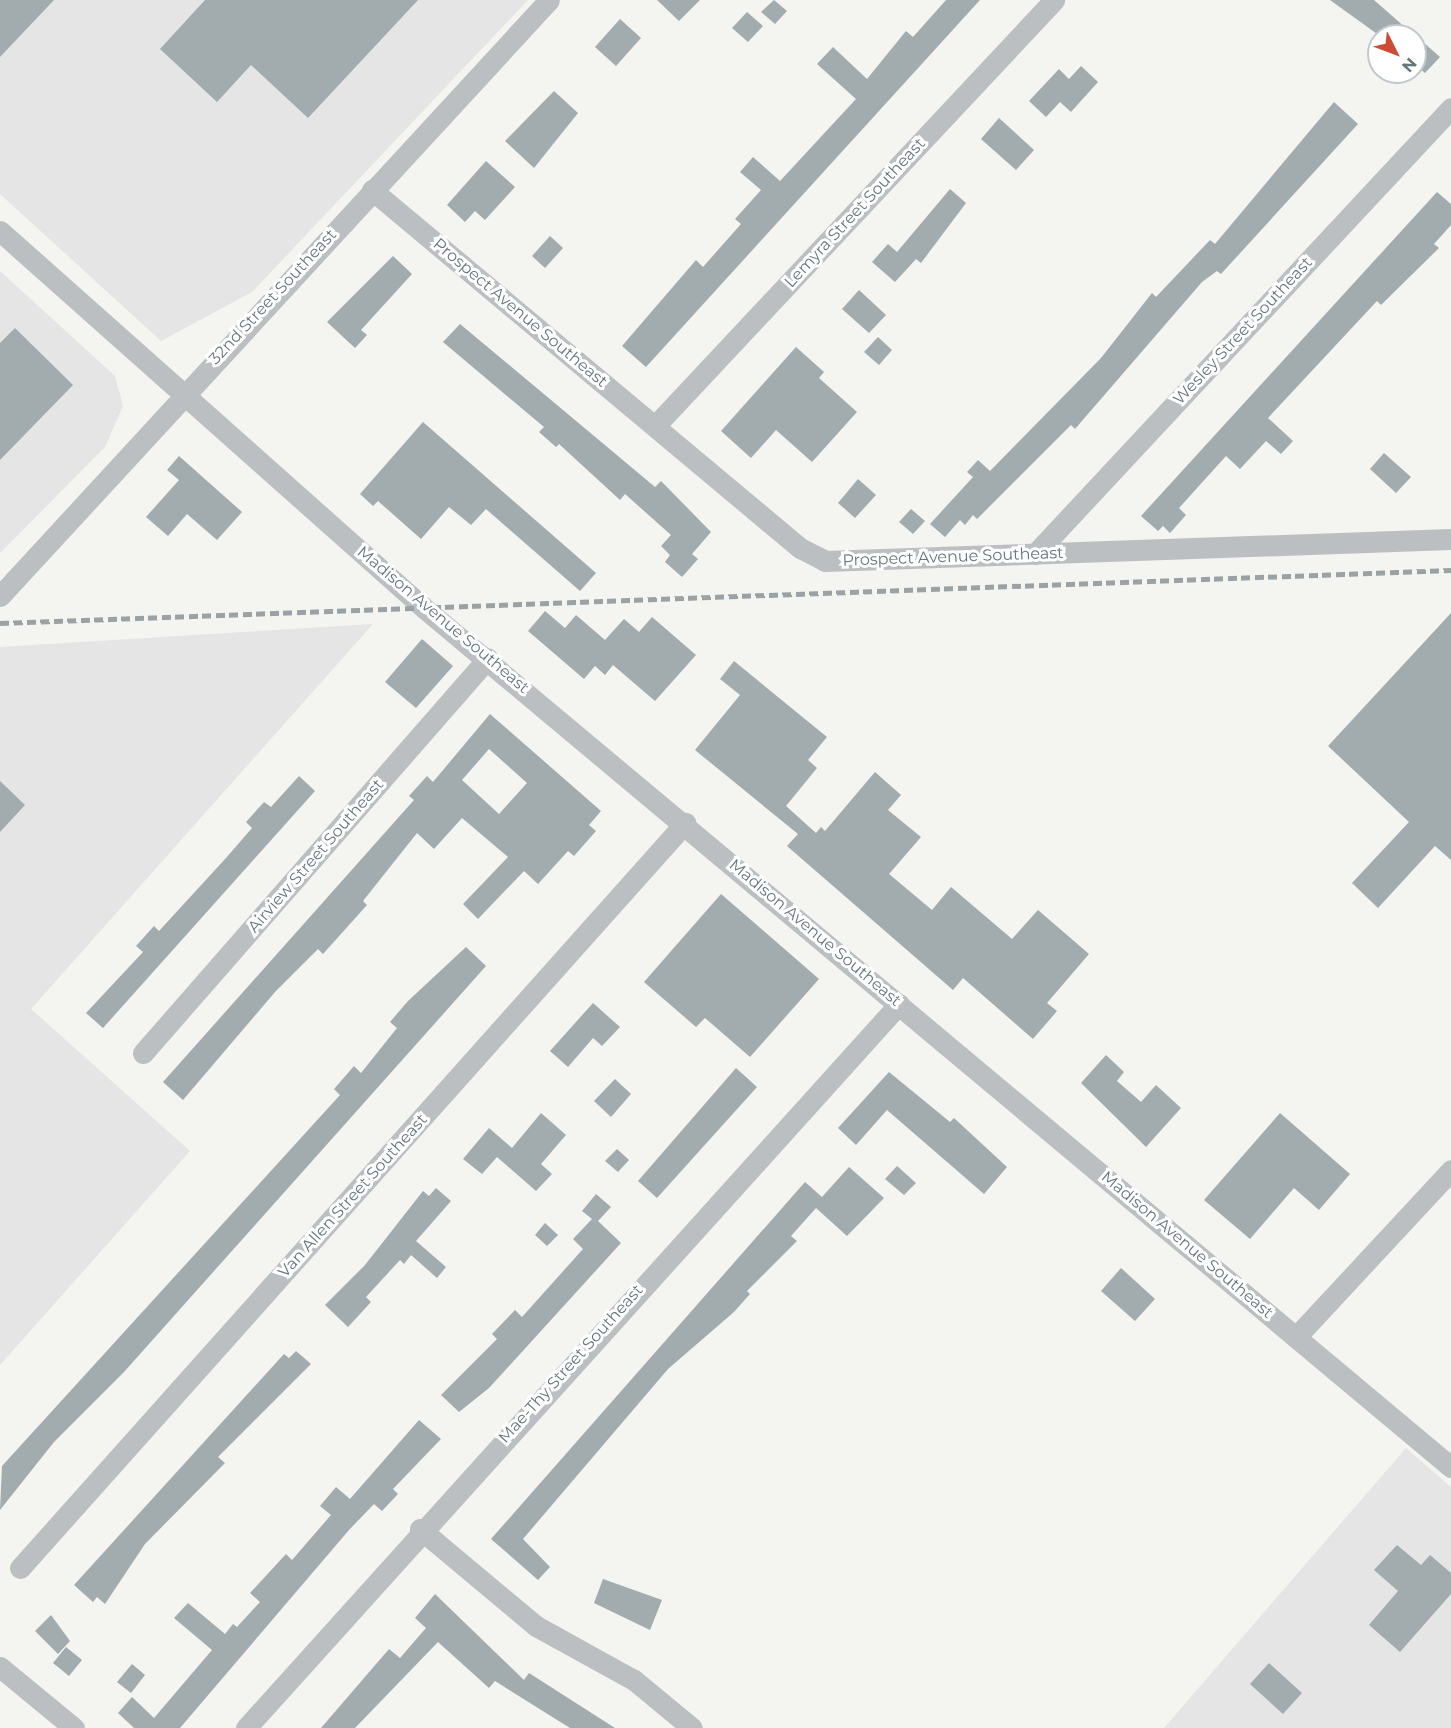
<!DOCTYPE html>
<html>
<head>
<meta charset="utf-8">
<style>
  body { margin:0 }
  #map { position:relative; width:1451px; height:1728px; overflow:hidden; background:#f4f4f0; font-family:Montserrat,sans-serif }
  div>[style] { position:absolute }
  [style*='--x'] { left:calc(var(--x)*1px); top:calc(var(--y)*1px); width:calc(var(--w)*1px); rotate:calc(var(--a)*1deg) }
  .built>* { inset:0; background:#e4e5e4 }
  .building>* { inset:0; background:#a2abae }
  .minor>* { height:21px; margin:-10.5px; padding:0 10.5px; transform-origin:10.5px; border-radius:10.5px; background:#bbbfc2 }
  .rail>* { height:4.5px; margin-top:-2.25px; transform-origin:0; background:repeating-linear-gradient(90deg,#9ba2a6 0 9px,transparent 0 13.5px) }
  span { translate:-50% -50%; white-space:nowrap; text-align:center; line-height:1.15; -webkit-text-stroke:6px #fff; paint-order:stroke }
  .street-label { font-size:16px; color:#66767e }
  .north { position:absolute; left:1367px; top:24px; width:60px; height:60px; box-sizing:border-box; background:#fff; border:2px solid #c2c8cb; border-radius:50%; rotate:132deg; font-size:16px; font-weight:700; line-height:24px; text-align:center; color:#66767e }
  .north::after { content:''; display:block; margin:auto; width:21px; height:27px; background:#cf4b36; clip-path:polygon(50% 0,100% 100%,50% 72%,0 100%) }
</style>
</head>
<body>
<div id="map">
  <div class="built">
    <i style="clip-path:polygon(0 0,528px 0,252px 292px,161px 341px,0 194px)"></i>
    <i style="clip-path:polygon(0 271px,115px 376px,123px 406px,105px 447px,0 553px)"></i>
    <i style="clip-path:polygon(373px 624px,31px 1009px,190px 1151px,0 1365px,0 647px)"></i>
    <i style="clip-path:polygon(1406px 1448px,1451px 1487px,1451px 1728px,1164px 1728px)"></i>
  </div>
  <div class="building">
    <i style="clip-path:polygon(0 0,54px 0,0 57px)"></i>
    <i style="clip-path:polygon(205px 0,418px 0,308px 118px,251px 65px,217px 102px,160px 49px)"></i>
    <i style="clip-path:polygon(657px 0,700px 0,679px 21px)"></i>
    <i style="clip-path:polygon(774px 0,787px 11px,775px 24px,761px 12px)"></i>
    <i style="clip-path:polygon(946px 0,980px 0,646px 367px,622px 346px,696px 260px,703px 267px,741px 224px,735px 219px,761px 190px,740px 172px,753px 157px,780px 181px,856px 99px,817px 64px,833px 47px,867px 79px,906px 31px,913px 37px)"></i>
    <i style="clip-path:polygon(1330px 0,1374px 0,1415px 36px,1380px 36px)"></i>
    <i style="clip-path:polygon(747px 12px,763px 26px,748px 42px,732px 28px)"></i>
    <i style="clip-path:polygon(620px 19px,641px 38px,616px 66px,595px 47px)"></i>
    <i style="clip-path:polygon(1415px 35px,1440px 57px,1425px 73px,1415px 65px)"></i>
    <i style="clip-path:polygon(1081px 66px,1098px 82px,1071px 112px,1060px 102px,1046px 117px,1029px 101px,1059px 69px,1069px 79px)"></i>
    <i style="clip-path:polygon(554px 91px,578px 113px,534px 168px,505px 141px)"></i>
    <i style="clip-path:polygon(1334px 102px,1358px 124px,1221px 274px,1217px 271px,1202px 282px,1075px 429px,1071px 425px,977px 519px,973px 515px,965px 525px,960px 520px,945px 537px,930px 524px,973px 477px,967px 472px,978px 460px,990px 471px,1101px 358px,1152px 293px,1156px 297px,1210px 240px,1215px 244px)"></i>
    <i style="clip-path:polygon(999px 118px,1034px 150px,1016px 170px,981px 139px)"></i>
    <i style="clip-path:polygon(486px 161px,515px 187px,485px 220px,475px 211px,465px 222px,447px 205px)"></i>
    <i style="clip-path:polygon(950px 189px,966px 203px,921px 263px,916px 259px,895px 282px,872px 262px,888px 244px,897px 252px)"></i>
    <i style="clip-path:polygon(1437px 192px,1451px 204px,1451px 225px,1434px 244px,1439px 248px,1381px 305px,1377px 301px,1268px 418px,1293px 441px,1281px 454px,1266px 441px,1240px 469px,1226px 456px,1179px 508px,1186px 515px,1170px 533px,1163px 526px,1158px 531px,1141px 516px)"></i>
    <i style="clip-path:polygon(550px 236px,563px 248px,545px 268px,532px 256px)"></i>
    <i style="clip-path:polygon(393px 256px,412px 274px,361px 330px,367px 335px,355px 348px,327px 322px)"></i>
    <i style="clip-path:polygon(859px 290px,886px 315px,869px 333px,842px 309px)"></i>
    <i style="clip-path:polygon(460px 324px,655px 487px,661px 481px,711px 532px,692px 554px,698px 559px,682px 577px,665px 562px,670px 555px,661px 546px,671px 535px,625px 494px,620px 500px,559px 444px,556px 447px,539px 432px,544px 427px,443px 342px)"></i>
    <i style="clip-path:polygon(15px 328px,73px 385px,0 460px,0 343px)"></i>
    <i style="clip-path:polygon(878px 337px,892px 350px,879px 365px,864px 352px)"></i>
    <i style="clip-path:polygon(796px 347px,824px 372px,819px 378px,857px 412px,812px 462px,776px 430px,751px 458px,721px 431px)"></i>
    <i style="clip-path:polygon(423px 422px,596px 573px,580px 591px,486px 509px,471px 525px,449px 507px,421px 539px,378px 501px,373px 506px,360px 494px)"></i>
    <i style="clip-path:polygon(1384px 453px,1411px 477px,1396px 493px,1370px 469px)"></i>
    <i style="clip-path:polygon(179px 456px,242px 512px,217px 540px,187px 514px,168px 536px,146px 517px,179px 480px,167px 470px)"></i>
    <i style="clip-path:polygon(858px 479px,876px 495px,855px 518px,838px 503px)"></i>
    <i style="clip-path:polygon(911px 509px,925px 521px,913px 534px,899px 522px)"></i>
    <i style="clip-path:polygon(545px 611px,565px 628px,576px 615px,605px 640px,624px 619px,639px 632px,652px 617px,696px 655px,655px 701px,613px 665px,605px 675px,595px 666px,584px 679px,528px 631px)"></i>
    <i style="clip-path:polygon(1451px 613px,1451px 860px,1435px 846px,1378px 908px,1352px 883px,1409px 822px,1328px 746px)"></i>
    <i style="clip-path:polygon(422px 639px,453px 666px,416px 708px,385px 682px)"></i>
    <i style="clip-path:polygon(734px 661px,827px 737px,808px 760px,817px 768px,786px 806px,816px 833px,821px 827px,825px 831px,875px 772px,901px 795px,888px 810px,921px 837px,889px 874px,932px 910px,951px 887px,1012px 939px,1038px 910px,1089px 954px,1047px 1003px,1057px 1011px,1033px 1039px,963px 978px,953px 990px,787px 846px,798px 834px,695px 750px,740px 695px,720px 679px)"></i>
    <i style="clip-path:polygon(evenodd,490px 714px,601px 811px,589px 825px,596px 831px,574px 856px,568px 851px,538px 884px,524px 871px,478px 919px,463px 904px,508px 857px,462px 818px,434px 849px,417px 833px,363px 901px,367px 905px,323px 954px,318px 949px,275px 992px,183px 1100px,163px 1082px,414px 800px,409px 796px,427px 776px,433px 782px,490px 714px,489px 749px,527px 783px,499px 814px,462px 780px,489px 749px)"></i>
    <i style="clip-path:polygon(299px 776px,315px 791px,103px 1028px,86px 1013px,143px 952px,136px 946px,154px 926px,159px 931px,226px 858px,252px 828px,246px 822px,264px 802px,271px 807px)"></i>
    <i style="clip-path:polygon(0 781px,25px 805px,0 832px)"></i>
    <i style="clip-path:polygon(721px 894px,819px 979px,750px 1057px,705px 1018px,696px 1027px,644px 982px)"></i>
    <i style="clip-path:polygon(466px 947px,486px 966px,124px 1372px,54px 1442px,0 1510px,2px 1466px,340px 1095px,334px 1089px,354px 1066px,361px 1073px,397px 1028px,390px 1022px,408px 1001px)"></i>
    <i style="clip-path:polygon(593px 1003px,620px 1027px,602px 1046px,593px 1038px,568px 1067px,550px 1051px)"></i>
    <i style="clip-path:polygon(1106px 1055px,1124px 1072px,1117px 1081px,1141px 1102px,1156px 1085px,1181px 1108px,1146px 1147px,1081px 1083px)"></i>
    <i style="clip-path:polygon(736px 1068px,757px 1087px,657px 1198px,638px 1181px)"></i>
    <i style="clip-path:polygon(889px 1072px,950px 1122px,954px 1118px,1007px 1167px,984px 1194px,887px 1110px,856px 1145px,838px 1128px)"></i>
    <i style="clip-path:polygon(615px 1079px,631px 1094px,611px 1117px,594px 1101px)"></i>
    <i style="clip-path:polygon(541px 1113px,566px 1135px,541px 1164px,552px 1174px,536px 1191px,497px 1157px,482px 1174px,463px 1159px,489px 1128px,512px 1148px)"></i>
    <i style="clip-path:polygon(1280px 1113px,1350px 1174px,1319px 1210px,1294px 1188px,1250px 1239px,1204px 1200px)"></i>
    <i style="clip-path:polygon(617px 1149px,629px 1160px,618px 1172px,605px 1161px)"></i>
    <i style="clip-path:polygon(897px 1166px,916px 1183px,904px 1195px,885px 1179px)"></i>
    <i style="clip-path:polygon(849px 1167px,884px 1198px,847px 1236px,816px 1208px,791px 1236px,797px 1241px,747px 1291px,750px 1294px,734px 1312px,668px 1369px,523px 1539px,550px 1567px,538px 1580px,491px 1539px,805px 1182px,822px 1197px)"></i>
    <i style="clip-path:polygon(436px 1188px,451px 1201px,416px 1241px,446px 1267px,437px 1278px,411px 1255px,404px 1264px,400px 1260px,366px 1297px,371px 1302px,348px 1327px,325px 1305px,365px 1265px,423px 1191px,429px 1196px)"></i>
    <i style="clip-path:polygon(596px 1194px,611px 1207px,598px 1221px,621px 1243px,489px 1388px,459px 1412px,441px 1395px,497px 1339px,492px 1334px,515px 1310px,522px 1317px,583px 1249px,573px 1239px,592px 1219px,582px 1211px)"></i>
    <i style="clip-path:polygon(545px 1223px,558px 1235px,547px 1246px,535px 1235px)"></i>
    <i style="clip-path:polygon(1121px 1268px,1155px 1299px,1135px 1321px,1101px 1291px)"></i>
    <i style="clip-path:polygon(296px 1351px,311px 1364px,218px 1457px,225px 1463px,145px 1544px,105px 1604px,97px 1597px,93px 1602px,74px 1585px,284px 1354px,289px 1358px)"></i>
    <i style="clip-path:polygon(419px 1420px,441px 1439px,393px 1489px,398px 1494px,382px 1511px,374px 1504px,349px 1530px,180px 1728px,134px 1728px,118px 1713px,132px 1697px,154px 1718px,212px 1650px,174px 1618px,188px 1603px,225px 1634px,233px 1624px,237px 1627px,260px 1602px,250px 1593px,286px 1554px,292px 1560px,331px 1515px,320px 1506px,336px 1487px,350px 1499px)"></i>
    <i style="clip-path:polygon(1397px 1545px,1421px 1565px,1430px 1555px,1451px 1573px,1451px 1594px,1400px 1652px,1369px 1625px,1398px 1591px,1374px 1570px)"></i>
    <i style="clip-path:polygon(603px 1579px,662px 1600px,650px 1630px,594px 1603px)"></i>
    <i style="clip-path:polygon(435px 1594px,524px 1680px,529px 1673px,615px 1728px,570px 1728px,495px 1681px,489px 1688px,438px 1642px,355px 1728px,321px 1728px,389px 1649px,400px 1658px,426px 1628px,415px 1618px)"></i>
    <i style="clip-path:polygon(51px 1615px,70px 1641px,58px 1654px,35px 1631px)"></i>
    <i style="clip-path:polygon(66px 1647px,82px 1660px,69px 1676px,53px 1663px)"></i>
    <i style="clip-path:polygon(1269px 1663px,1302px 1693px,1283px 1714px,1250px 1684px)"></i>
    <i style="clip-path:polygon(132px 1664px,145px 1675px,131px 1693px,117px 1682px)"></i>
  </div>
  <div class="minor">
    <i style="--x:372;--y:190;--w:558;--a:39.91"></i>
    <i style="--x:800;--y:548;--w:28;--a:27"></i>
    <i style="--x:825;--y:561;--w:626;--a:-2.01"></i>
    <i style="--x:0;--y:231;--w:567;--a:41.64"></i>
    <i style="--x:424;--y:608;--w:1339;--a:39.91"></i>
    <i style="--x:655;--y:426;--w:584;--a:-46.87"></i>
    <i style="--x:1035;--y:554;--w:610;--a:-46.99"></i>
    <i style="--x:0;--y:596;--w:810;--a:-47.35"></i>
    <i style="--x:143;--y:1053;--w:524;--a:-48.87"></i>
    <i style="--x:1296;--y:1337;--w:228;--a:-47.1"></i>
    <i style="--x:420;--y:1529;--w:151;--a:39.9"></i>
    <i style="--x:536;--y:1626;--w:112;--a:28.9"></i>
    <i style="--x:634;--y:1680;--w:75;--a:39.6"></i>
    <i style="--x:20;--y:1568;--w:999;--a:-48.25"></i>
    <i style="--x:0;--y:1667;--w:96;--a:39.5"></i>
    <i style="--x:246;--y:1728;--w:975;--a:-47.95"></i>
  </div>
  <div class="rail">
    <i style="--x:0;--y:623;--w:1452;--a:-2.09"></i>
  </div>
  <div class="street-label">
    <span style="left:855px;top:213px;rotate:-47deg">Lemyra Street Southeast</span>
    <span style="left:273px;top:297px;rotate:-47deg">32nd Street Southeast</span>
    <span style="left:520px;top:313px;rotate:40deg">Prospect Avenue Southeast</span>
    <span style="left:1243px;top:331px;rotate:-47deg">Wesley Street Southeast</span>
    <span style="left:953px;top:557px;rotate:-2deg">Prospect Avenue Southeast</span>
    <span style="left:443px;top:620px;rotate:40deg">Madison Avenue Southeast</span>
    <span style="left:316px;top:856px;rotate:-49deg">Airview Street Southeast</span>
    <span style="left:815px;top:933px;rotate:40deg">Madison Avenue Southeast</span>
    <span style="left:353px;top:1196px;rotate:-48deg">Van Allen Street Southeast</span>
    <span style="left:1187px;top:1245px;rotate:40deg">Madison Avenue Southeast</span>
    <span style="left:571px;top:1364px;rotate:-48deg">Mae-Thy Street Southeast</span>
  </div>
  <div class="north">N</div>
</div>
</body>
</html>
